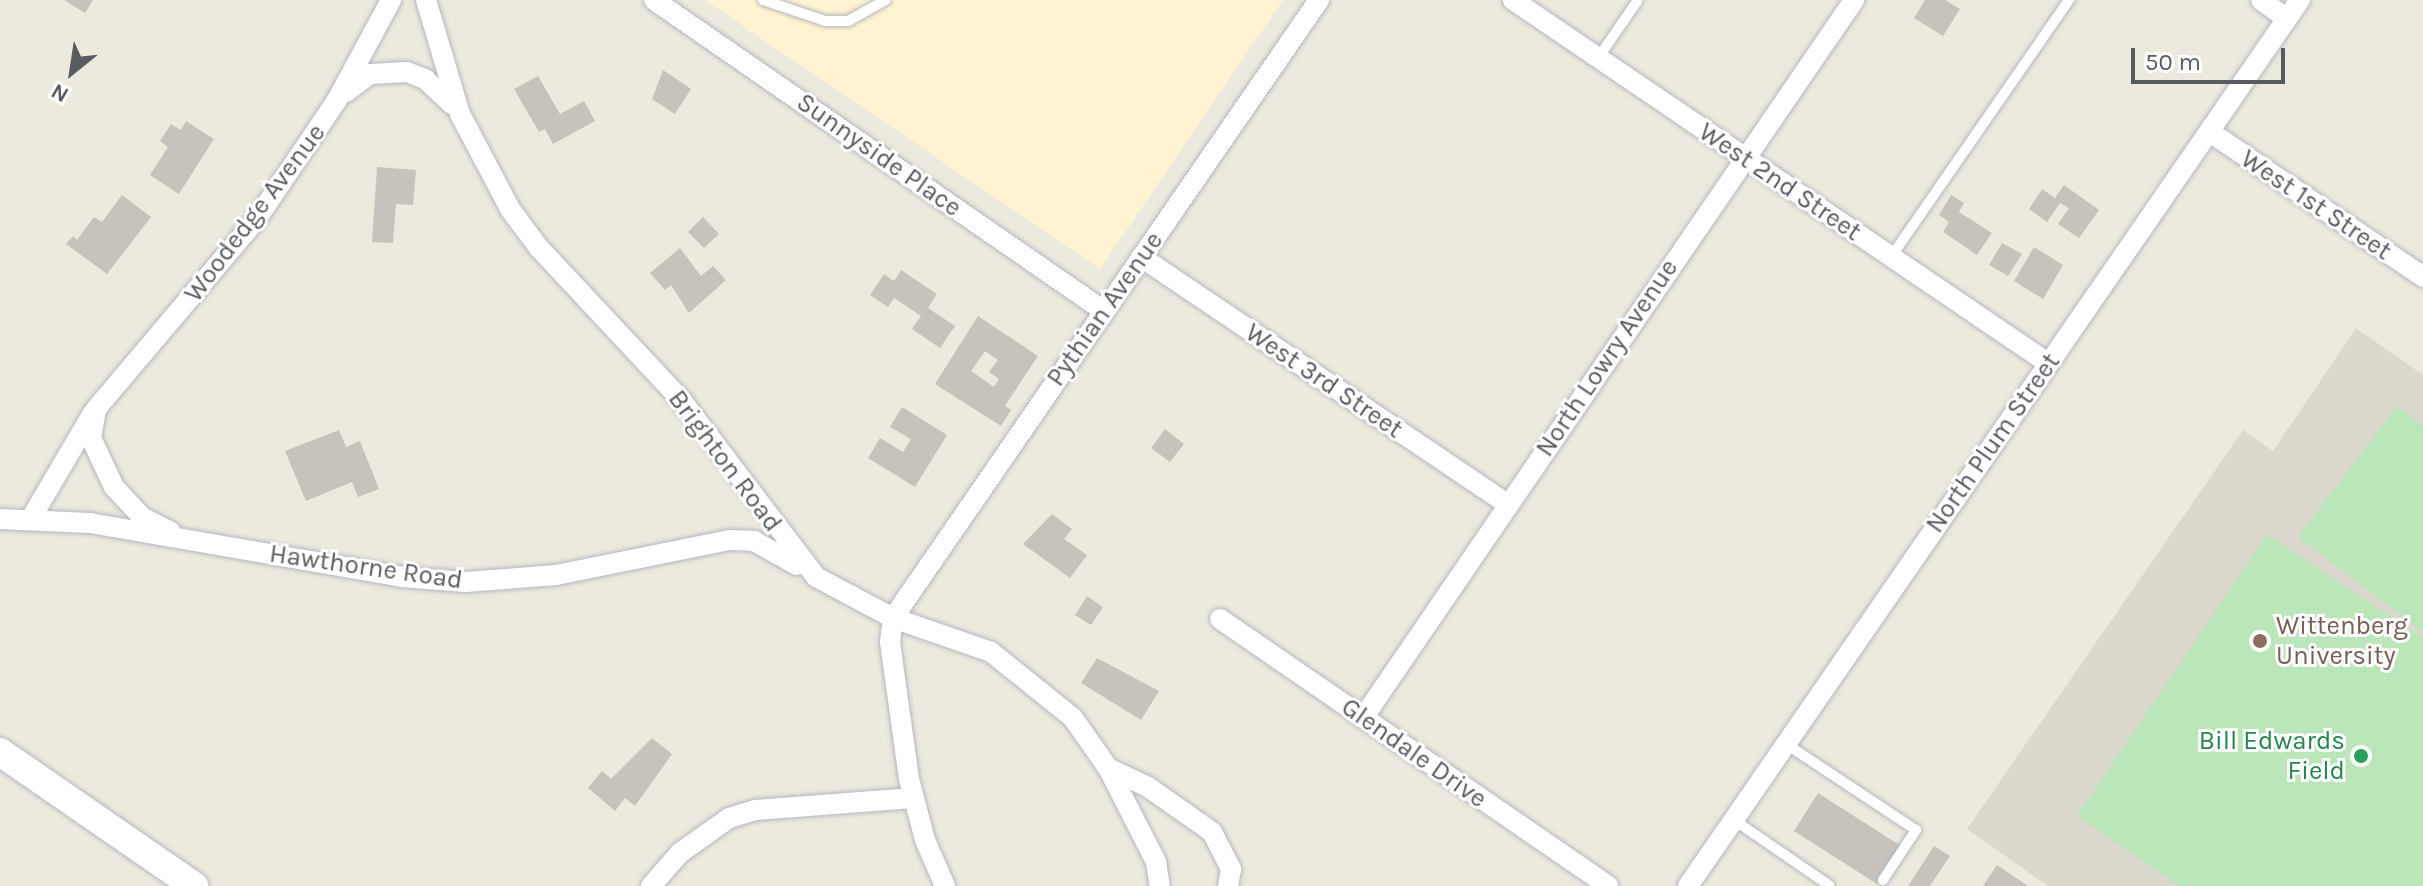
<!DOCTYPE html>
<html>
<head>
<meta charset="utf-8">
<style>
  body { margin:0 }
  #map { position:relative; width:2423px; height:886px; overflow:hidden; background:#ece9df; font-family:Karla,sans-serif }
  div>[style] { position:absolute }
  [style*='--x'] { left:calc(var(--x)*1px); top:calc(var(--y)*1px); width:calc(var(--w)*1px); rotate:calc(var(--a)*1deg) }
  .commercial>* { inset:0; background:#fff3d1 }
  .education>* { inset:0; background:#dcd8ce }
  .green>* { inset:0; background:#bbe6b9 }
  .building>* { inset:0; background:#c7c3bc }
  .roads { filter:drop-shadow(0 0 2px #b5b8bd) drop-shadow(0 0 2px #b5b8bd) }
  .lane>* { height:10px; margin:-5px; padding:0 5px; transform-origin:5px; border-radius:5px; background:#fff }
  .street>* { height:20px; margin:-10px; padding:0 10px; transform-origin:10px; border-radius:10px; background:#fff }
  .secondary>* { height:28px; margin:-14px; padding:0 14px; transform-origin:14px; border-radius:14px; background:#fff }
  .dots>* { width:22px; height:22px; translate:-50% -50%; box-sizing:border-box; border:4px solid #fff; border-radius:50% }
  span { translate:-50% -50%; white-space:nowrap; text-align:center; line-height:1.15; -webkit-text-stroke:6px #fff; paint-order:stroke }
  .street-label { font-size:26px; color:#585c61 }
  .education-label { font-size:26px; color:#785e54 }
  .left { translate:0 -50%; text-align:left }
  .leisure-label { font-size:26px; color:#27864d }
  .right { translate:-100% -50%; text-align:right }
  .north { position:absolute; left:32px; top:32px; width:80px; height:80px; -webkit-text-stroke:6px #fff; paint-order:stroke; rotate:210deg; font-size:22px; font-weight:700; line-height:32px; text-align:center; color:#585c61 }
  .north::after { content:''; display:block; margin:auto; width:28px; height:36px; background:#585c61; clip-path:polygon(50% 0,100% 100%,50% 72%,0 100%) }
  .scale { position:absolute; left:2131px; top:48px; width:154px; height:36px; box-sizing:border-box; border:4px solid #585c61; border-top:0; padding-left:10px; font-size:24px; line-height:28px; white-space:nowrap; color:#585c61; -webkit-text-stroke:6px #fff; paint-order:stroke }
</style>
</head>
<body>
<div id="map">
  <div class="commercial">
    <i style="clip-path:polygon(705px 0,1283px 0,1100px 269px)"></i>
  </div>
  <div class="education">
    <i style="clip-path:polygon(2356px 328px,2423px 375px,2423px 886px,2048px 886px,1967px 829px,2243px 430px,2273px 451px)"></i>
  </div>
  <div class="green">
    <i style="clip-path:polygon(2397px 406px,2423px 426px,2423px 632px,2298px 537px)"></i>
    <i style="clip-path:polygon(2267px 534px,2423px 638px,2423px 886px,2180px 886px,2077px 816px)"></i>
  </div>
  <div class="building">
    <i style="clip-path:polygon(64px 0,93px 0,85px 13px)"></i>
    <i style="clip-path:polygon(1925px 0,1945px 0,1960px 9px,1943px 36px,1914px 18px)"></i>
    <i style="clip-path:polygon(663px 70px,691px 89px,675px 114px,652px 99px)"></i>
    <i style="clip-path:polygon(538px 76px,560px 114px,584px 101px,595px 121px,553px 144px,545px 129px,539px 132px,514px 89px)"></i>
    <i style="clip-path:polygon(186px 121px,214px 139px,179px 194px,150px 175px,168px 147px,160px 141px,171px 124px,181px 130px)"></i>
    <i style="clip-path:polygon(377px 167px,416px 170px,413px 205px,396px 204px,393px 243px,372px 242px)"></i>
    <i style="clip-path:polygon(2064px 185px,2099px 210px,2079px 238px,2058px 224px,2069px 208px,2060px 203px,2047px 222px,2029px 209px,2042px 189px,2055px 198px)"></i>
    <i style="clip-path:polygon(122px 195px,151px 217px,107px 274px,66px 244px,73px 236px,77px 240px,94px 217px,102px 222px)"></i>
    <i style="clip-path:polygon(1951px 195px,1964px 203px,1959px 212px,1992px 233px,1977px 255px,1943px 232px,1949px 222px,1939px 215px)"></i>
    <i style="clip-path:polygon(703px 217px,719px 234px,704px 248px,688px 232px)"></i>
    <i style="clip-path:polygon(2002px 243px,2022px 254px,2008px 276px,1989px 265px)"></i>
    <i style="clip-path:polygon(2034px 247px,2063px 265px,2043px 299px,2014px 281px)"></i>
    <i style="clip-path:polygon(680px 248px,701px 276px,713px 266px,726px 280px,689px 313px,671px 285px,665px 290px,650px 273px)"></i>
    <i style="clip-path:polygon(901px 270px,937px 294px,928px 308px,955px 326px,940px 348px,912px 329px,921px 316px,894px 298px,888px 307px,870px 295px,884px 274px,894px 281px)"></i>
    <i style="clip-path:polygon(evenodd,978px 316px,1038px 356px,1005px 406px,1011px 410px,1001px 426px,935px 384px,978px 316px,985px 351px,998px 360px,989px 372px,999px 379px,994px 387px,971px 371px,985px 351px)"></i>
    <i style="clip-path:polygon(902px 407px,947px 435px,915px 487px,868px 458px,880px 438px,903px 452px,911px 439px,890px 427px)"></i>
    <i style="clip-path:polygon(1165px 429px,1184px 444px,1170px 462px,1151px 448px)"></i>
    <i style="clip-path:polygon(339px 430px,346px 447px,360px 441px,379px 489px,358px 497px,352px 482px,306px 501px,285px 451px)"></i>
    <i style="clip-path:polygon(1052px 514px,1072px 529px,1064px 539px,1087px 555px,1070px 578px,1023px 544px)"></i>
    <i style="clip-path:polygon(1087px 596px,1103px 607px,1091px 625px,1075px 615px)"></i>
    <i style="clip-path:polygon(1097px 658px,1159px 691px,1141px 720px,1081px 683px)"></i>
    <i style="clip-path:polygon(652px 738px,672px 754px,635px 806px,625px 798px,615px 811px,588px 788px,602px 771px,611px 779px)"></i>
    <i style="clip-path:polygon(1818px 793px,1901px 846px,1877px 884px,1794px 831px)"></i>
    <i style="clip-path:polygon(1934px 846px,1950px 856px,1930px 886px,1908px 886px)"></i>
    <i style="clip-path:polygon(1997px 865px,2028px 886px,1983px 886px)"></i>
  </div>
  <div class="roads">
    <div class="lane">
      <i style="--x:763;--y:0;--w:65;--a:18.7"></i>
      <i style="--x:825;--y:21;--w:23;--a:0"></i>
      <i style="--x:848;--y:21;--w:43;--a:-28.9"></i>
      <i style="--x:1598;--y:58;--w:70;--a:-55.4"></i>
      <i style="--x:1891;--y:257;--w:313;--a:-55.3"></i>
      <i style="--x:1786;--y:744;--w:156;--a:33.5"></i>
      <i style="--x:1916;--y:830;--w:60;--a:123.4"></i>
      <i style="--x:1734;--y:820;--w:116;--a:34.5"></i>
    </div>
    <div class="street">
      <i style="--x:426;--y:0;--w:119;--a:73.4"></i>
      <i style="--x:460;--y:114;--w:107;--a:62.2"></i>
      <i style="--x:510;--y:209;--w:49;--a:53.4"></i>
      <i style="--x:539;--y:248;--w:209;--a:46.9"></i>
      <i style="--x:682;--y:401;--w:221;--a:52.7"></i>
      <i style="--x:816;--y:577;--w:87;--a:28"></i>
      <i style="--x:893;--y:618;--w:104;--a:19.1"></i>
      <i style="--x:991;--y:652;--w:105;--a:38.8"></i>
      <i style="--x:1073;--y:718;--w:61;--a:55"></i>
      <i style="--x:1108;--y:768;--w:106;--a:62.9"></i>
      <i style="--x:1156;--y:862;--w:24;--a:81"></i>
      <i style="--x:654;--y:0;--w:547;--a:34.65"></i>
      <i style="--x:1513;--y:0;--w:647;--a:34.16"></i>
      <i style="--x:2261;--y:0;--w:32;--a:36"></i>
      <i style="--x:346;--y:92;--w:30;--a:-37"></i>
      <i style="--x:370;--y:74;--w:37;--a:-3"></i>
      <i style="--x:407;--y:72;--w:19;--a:21"></i>
      <i style="--x:425;--y:79;--w:37;--a:43"></i>
      <i style="--x:2210;--y:132;--w:258;--a:34.2"></i>
      <i style="--x:1141;--y:257;--w:443;--a:34"></i>
      <i style="--x:0;--y:519;--w:90;--a:2.5"></i>
      <i style="--x:90;--y:523;--w:317;--a:9.8"></i>
      <i style="--x:402;--y:577;--w:64;--a:4.5"></i>
      <i style="--x:466;--y:582;--w:90;--a:-4.4"></i>
      <i style="--x:556;--y:575;--w:177;--a:-11.4"></i>
      <i style="--x:730;--y:540;--w:24;--a:2"></i>
      <i style="--x:754;--y:541;--w:49;--a:29.2"></i>
      <i style="--x:30;--y:520;--w:124;--a:-59.5"></i>
      <i style="--x:171;--y:532;--w:33;--a:-153"></i>
      <i style="--x:142;--y:517;--w:41;--a:-133"></i>
      <i style="--x:114;--y:487;--w:54;--a:-115.1"></i>
      <i style="--x:91;--y:438;--w:29;--a:-80"></i>
      <i style="--x:96;--y:409;--w:248;--a:-49.8"></i>
      <i style="--x:256;--y:220;--w:145;--a:-56"></i>
      <i style="--x:337;--y:100;--w:114;--a:-61.6"></i>
      <i style="--x:1220;--y:619;--w:471;--a:34.5"></i>
      <i style="--x:1363;--y:718;--w:870;--a:-55.63"></i>
      <i style="--x:1108;--y:768;--w:44;--a:25.4"></i>
      <i style="--x:1148;--y:787;--w:78;--a:35.1"></i>
      <i style="--x:1212;--y:832;--w:42;--a:62.8"></i>
      <i style="--x:1231;--y:869;--w:17;--a:100"></i>
      <i style="--x:651;--y:886;--w:44;--a:-48.7"></i>
      <i style="--x:680;--y:853;--w:60;--a:-35.5"></i>
      <i style="--x:729;--y:818;--w:28;--a:-17"></i>
      <i style="--x:756;--y:810;--w:157;--a:-4.4"></i>
      <i style="--x:945;--y:886;--w:50;--a:-113.5"></i>
      <i style="--x:925;--y:840;--w:63;--a:-104.7"></i>
      <i style="--x:909;--y:779;--w:138;--a:-97.9"></i>
      <i style="--x:890;--y:642;--w:24;--a:-83"></i>
      <i style="--x:893;--y:618;--w:751;--a:-55.42"></i>
      <i style="--x:1688;--y:886;--w:1077;--a:-55.37"></i>
    </div>
    <div class="secondary">
      <i style="--x:0;--y:752;--w:236;--a:34.6"></i>
    </div>
  </div>
  <div class="dots">
    <i style="left:2260px;top:641px;background:#8d6e63"></i>
    <i style="left:2361px;top:756px;background:#2e9e5b"></i>
  </div>
  <div class="street-label">
    <span style="left:879px;top:155px;rotate:35deg">Sunnyside Place</span>
    <span style="left:1780px;top:182px;rotate:34deg">West 2nd Street</span>
    <span style="left:2316px;top:205px;rotate:34deg">West 1st Street</span>
    <span style="left:255px;top:213px;rotate:-53deg">Woodedge Avenue</span>
    <span style="left:1105px;top:309px;rotate:-55deg">Pythian Avenue</span>
    <span style="left:1607px;top:358px;rotate:-56deg">North Lowry Avenue</span>
    <span style="left:1324px;top:381px;rotate:34deg">West 3rd Street</span>
    <span style="left:1993px;top:443px;rotate:-55deg">North Plum Street</span>
    <span style="left:725px;top:461px;rotate:53deg">Brighton Road</span>
    <span style="left:366px;top:567px;rotate:8deg">Hawthorne Road</span>
    <span style="left:1414px;top:753px;rotate:35deg">Glendale Drive</span>
  </div>
  <div class="education-label">
    <span class="left" style="left:2276px;top:641px">Wittenberg<br>University</span>
  </div>
  <div class="leisure-label">
    <span class="right" style="left:2345px;top:756px">Bill Edwards<br>Field</span>
  </div>
  <div class="north">N</div>
  <div class="scale">50 m</div>
</div>
</body>
</html>
